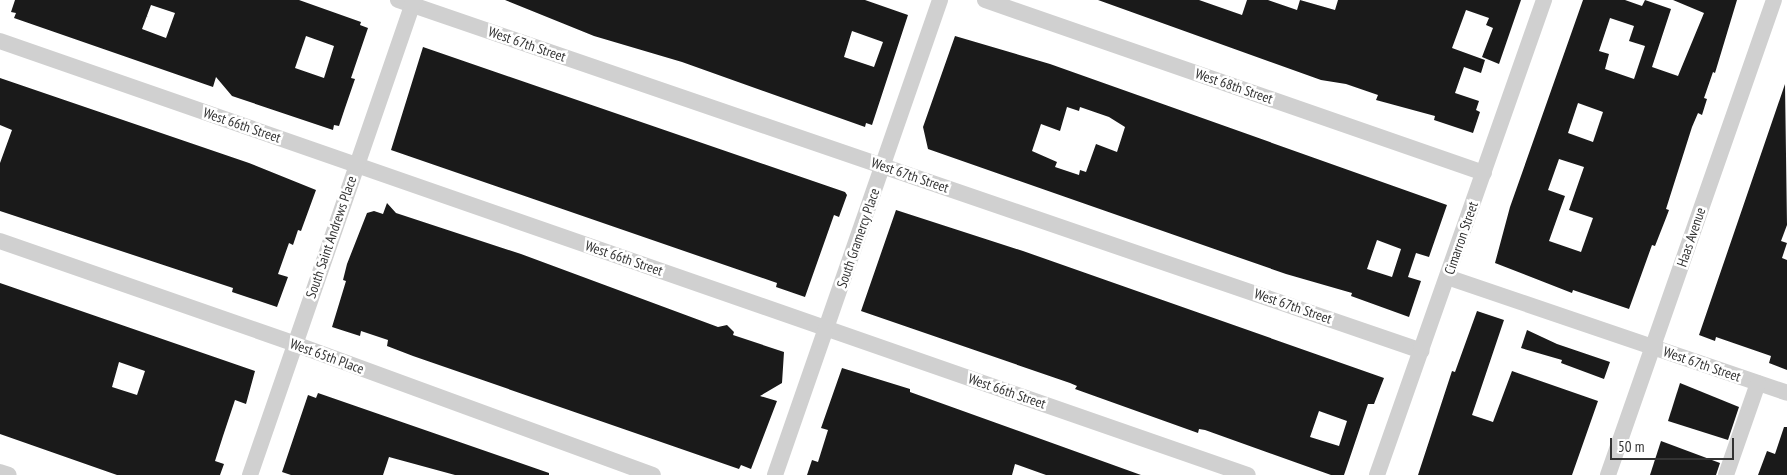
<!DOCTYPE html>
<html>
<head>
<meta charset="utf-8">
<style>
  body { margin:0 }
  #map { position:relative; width:1787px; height:475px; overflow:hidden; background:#fff; font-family:"PT Sans Narrow",sans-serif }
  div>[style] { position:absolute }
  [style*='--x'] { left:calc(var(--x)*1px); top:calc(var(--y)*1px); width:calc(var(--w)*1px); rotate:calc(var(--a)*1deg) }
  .building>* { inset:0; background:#1a1a1a }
  .minor>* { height:16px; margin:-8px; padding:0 8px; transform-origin:8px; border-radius:8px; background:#d0d0d0 }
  span { translate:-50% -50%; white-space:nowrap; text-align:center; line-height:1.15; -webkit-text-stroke:5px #fff; paint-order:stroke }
  .street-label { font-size:14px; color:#333 }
  .scale { position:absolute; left:1610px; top:438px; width:124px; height:22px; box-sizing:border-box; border:2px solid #333; border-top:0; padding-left:6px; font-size:15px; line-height:18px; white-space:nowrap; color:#333; -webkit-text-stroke:4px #fff; paint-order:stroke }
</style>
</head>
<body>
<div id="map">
  <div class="building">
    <i style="clip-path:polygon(evenodd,15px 0,299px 0,361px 22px,360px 25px,368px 28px,351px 78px,355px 79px,345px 108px,339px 126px,334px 125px,333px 130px,232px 96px,216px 77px,213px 87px,14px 18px,16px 13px,11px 12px,15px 0,151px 5px,175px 13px,166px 38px,142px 29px,151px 5px,15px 0,306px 36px,334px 46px,324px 78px,295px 68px,306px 36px)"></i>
    <i style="clip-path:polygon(evenodd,505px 0,865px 0,908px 15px,872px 125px,866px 123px,865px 127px,682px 62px,594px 36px,505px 0,852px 31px,883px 42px,874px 67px,844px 57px,852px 31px)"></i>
    <i style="clip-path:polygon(1098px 0,1199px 0,1242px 15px,1247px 0,1268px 0,1297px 10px,1300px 0,1335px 10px,1338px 0,1521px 0,1499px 64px,1482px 57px,1493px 28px,1486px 25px,1489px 18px,1466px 10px,1452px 48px,1485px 60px,1481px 73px,1464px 67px,1455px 93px,1479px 101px,1476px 110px,1480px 112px,1473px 133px,1434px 120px,1435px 116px,1376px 100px,1378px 95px,1346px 84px,1321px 80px)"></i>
    <i style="clip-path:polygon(evenodd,1583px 0,1625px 0,1642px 6px,1645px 0,1671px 9px,1652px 67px,1678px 76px,1704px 13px,1673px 0,1737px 0,1715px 73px,1713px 72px,1704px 98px,1707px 99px,1702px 115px,1698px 113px,1692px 127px,1666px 209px,1669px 210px,1666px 218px,1655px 246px,1652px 245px,1629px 309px,1573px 290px,1572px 293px,1495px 263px,1510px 207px,1583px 0,1610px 18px,1634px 26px,1629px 41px,1645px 46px,1634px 79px,1605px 69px,1609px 54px,1599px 51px,1610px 18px,1583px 0,1578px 103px,1603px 112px,1593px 142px,1568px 133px,1578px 103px,1583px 0,1559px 159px,1584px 167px,1569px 210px,1593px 218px,1581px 252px,1549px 241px,1565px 196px,1548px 190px,1559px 159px)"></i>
    <i style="clip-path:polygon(evenodd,955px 36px,1050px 64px,1447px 205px,1429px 257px,1416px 253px,1408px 277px,1421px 281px,1409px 317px,1351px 296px,1352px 293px,1286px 274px,928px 149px,923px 127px,955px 36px,1067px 107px,1079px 111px,1080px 107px,1109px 117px,1125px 127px,1117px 152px,1096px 144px,1086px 172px,1080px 170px,1079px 175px,1055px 167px,1057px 162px,1032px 151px,1041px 124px,1060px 131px,1067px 107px,955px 36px,1377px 240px,1401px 249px,1392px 277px,1367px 269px,1377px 240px)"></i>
    <i style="clip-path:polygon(423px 47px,845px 192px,847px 195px,839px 217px,834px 215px,805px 297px,776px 287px,777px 283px,391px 150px)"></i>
    <i style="clip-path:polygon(0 78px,249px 163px,316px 190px,301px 231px,298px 230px,293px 245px,289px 243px,278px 274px,288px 277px,277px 307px,232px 292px,233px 288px,0 211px,0 163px,12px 130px,0 125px)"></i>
    <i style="clip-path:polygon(1785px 84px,1787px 225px,1781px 241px,1787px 243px,1782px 258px,1787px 260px,1787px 370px,1769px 363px,1771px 356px,1716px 337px,1715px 341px,1699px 335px)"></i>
    <i style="clip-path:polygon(387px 203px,396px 213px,521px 254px,718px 327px,727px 325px,734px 332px,733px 335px,784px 352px,782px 383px,760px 396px,777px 401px,751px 469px,741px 465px,739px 469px,413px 356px,387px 346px,388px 340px,361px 331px,360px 336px,332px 327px,346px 281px,343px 280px,347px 264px,367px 213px,374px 211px,383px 214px)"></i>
    <i style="clip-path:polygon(evenodd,896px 210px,1023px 251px,1384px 378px,1374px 404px,1368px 404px,1344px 475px,1331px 475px,1205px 430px,1199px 429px,1198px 433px,1075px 389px,1077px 386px,1070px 383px,861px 311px,896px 210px,1319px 411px,1347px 421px,1339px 446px,1310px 437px,1319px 411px)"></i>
    <i style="clip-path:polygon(evenodd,0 283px,255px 371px,246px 404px,235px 400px,223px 436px,215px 461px,224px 464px,220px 475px,117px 475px,0 434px,0 283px,119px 362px,145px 371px,137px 395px,112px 387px,119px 362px)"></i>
    <i style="clip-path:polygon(1477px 311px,1504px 320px,1472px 415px,1493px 422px,1512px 371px,1598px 401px,1572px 475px,1418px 475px,1452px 371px,1455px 372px)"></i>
    <i style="clip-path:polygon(1527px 330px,1557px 344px,1610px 362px,1604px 379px,1561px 363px,1562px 360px,1521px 348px)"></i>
    <i style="clip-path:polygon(842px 368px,910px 389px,910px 392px,1141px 475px,1046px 475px,1015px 464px,1012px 475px,807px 475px,812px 460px,818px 462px,828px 430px,821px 428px)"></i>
    <i style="clip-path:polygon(1680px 383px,1739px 407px,1728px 440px,1668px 421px)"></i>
    <i style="clip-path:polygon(318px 393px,549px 473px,549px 475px,455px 475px,389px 457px,383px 475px,291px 475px,282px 472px,308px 395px,316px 398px)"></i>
    <i style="clip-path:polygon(1784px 427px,1787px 427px,1787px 475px,1758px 475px,1767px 451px,1775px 454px)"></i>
    <i style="clip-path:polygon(1661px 441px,1720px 463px,1716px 475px,1650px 475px)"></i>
  </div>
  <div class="minor">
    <i style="--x:398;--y:0;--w:1082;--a:18.92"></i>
    <i style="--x:985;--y:0;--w:528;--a:19.12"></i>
    <i style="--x:0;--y:41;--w:1321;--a:19.18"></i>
    <i style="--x:0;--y:241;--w:312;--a:19.2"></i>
    <i style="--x:295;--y:344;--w:381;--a:20.1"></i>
    <i style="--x:1447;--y:277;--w:359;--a:18.8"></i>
    <i style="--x:0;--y:472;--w:9;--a:18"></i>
    <i style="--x:250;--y:475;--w:503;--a:-70.95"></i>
    <i style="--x:775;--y:475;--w:503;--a:-70.84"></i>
    <i style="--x:1377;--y:475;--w:504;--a:-70.63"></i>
    <i style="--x:1608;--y:475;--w:503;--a:-70.74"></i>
    <i style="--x:1726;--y:475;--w:97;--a:-70.8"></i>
  </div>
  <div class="street-label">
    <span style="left:527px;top:44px;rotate:19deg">West 67th Street</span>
    <span style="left:1234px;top:86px;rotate:19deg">West 68th Street</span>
    <span style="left:242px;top:125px;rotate:19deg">West 66th Street</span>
    <span style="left:910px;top:175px;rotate:19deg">West 67th Street</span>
    <span style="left:331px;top:237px;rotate:-71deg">South Saint Andrews Place</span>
    <span style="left:1691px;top:237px;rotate:-71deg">Haas Avenue</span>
    <span style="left:858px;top:238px;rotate:-71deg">South Gramercy Place</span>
    <span style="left:1461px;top:238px;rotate:-71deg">Cimarron Street</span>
    <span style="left:624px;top:258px;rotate:19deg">West 66th Street</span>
    <span style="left:1293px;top:306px;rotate:19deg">West 67th Street</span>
    <span style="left:327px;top:356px;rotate:20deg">West 65th Place</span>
    <span style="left:1702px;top:364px;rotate:19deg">West 67th Street</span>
    <span style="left:1007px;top:391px;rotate:19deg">West 66th Street</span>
  </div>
  <div class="scale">50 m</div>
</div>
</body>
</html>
